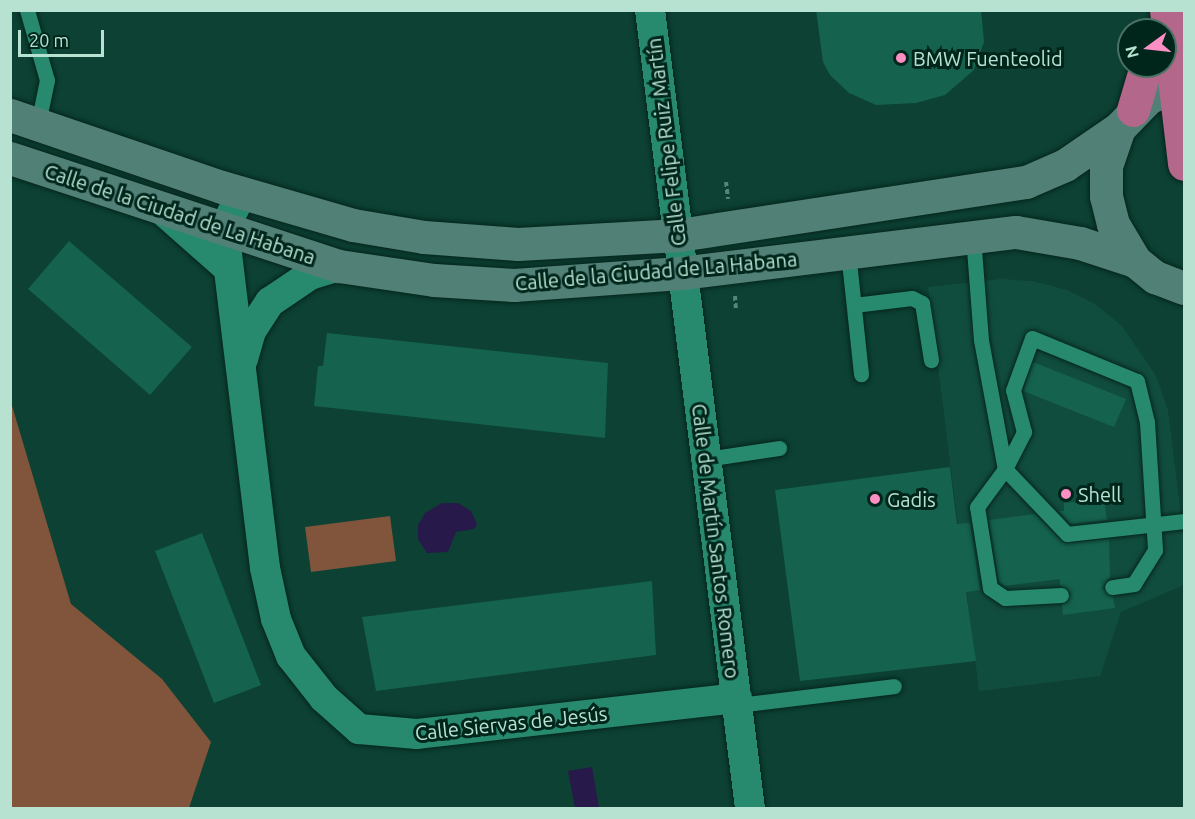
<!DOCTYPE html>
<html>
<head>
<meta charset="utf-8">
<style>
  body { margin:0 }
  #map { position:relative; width:1195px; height:819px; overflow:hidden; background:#0c4133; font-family:Ubuntu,sans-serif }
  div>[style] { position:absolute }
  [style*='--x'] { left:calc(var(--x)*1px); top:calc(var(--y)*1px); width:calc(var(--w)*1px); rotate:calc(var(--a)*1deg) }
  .built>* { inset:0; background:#114d3e }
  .green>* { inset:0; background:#80553c }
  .water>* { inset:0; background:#271a4b }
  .building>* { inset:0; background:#15624e }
  .path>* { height:4px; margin-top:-2px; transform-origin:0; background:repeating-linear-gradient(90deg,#568678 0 4.5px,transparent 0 7.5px) }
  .roads { filter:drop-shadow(0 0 2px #06251c) drop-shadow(0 0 2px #06251c) }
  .lane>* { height:15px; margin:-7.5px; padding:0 7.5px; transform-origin:7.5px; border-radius:7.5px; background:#278a6f }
  .street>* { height:30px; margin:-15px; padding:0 15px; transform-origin:15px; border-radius:15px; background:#278a6f }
  .secondary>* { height:33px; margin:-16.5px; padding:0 16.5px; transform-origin:16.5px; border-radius:16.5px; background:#518077 }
  .highway>* { height:33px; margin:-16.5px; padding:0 16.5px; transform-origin:16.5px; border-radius:16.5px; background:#b2678b }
  .dots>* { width:16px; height:16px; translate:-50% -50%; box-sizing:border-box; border:3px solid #00261b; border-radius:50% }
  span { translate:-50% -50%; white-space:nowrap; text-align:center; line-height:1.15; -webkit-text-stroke:6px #00261b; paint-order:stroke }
  .poi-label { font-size:20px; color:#b7e2d2 }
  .left { translate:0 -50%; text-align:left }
  .street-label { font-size:20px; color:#b7e2d2 }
  .frame { position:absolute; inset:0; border:12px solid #b7e2d2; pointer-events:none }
  .north { position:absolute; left:1117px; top:18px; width:60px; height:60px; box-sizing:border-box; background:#00261b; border:2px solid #497164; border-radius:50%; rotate:255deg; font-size:16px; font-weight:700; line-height:24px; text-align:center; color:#b7e2d2 }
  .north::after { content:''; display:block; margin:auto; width:21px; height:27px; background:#fc8fc3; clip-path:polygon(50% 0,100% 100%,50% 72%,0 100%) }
  .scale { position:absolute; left:18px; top:30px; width:86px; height:27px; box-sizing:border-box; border:3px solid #b7e2d2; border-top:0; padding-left:8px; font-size:18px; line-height:21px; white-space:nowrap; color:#b7e2d2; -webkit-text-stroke:4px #00261b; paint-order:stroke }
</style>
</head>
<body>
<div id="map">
  <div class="built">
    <i style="clip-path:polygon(1001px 279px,1033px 281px,1067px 290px,1095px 304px,1122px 326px,1156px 376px,1168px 410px,1184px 541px,1184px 585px,1121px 612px,1100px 676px,979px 691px,928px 287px)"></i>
  </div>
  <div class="green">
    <i style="clip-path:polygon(10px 399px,71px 604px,162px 679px,211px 742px,189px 808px,11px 808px)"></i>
    <i style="clip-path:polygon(390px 516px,396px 561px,311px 572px,305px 527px)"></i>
  </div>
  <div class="water">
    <i style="clip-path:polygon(442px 503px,458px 503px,471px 511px,477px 524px,474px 529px,456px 532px,448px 552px,427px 553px,418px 539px,418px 525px,425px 513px)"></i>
    <i style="clip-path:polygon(592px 767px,599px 808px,575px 808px,568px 771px)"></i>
  </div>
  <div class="building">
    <i style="clip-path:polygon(816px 10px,981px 10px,984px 42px,974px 70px,945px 95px,916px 103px,876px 105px,849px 93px,830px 75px,823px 62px)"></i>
    <i style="clip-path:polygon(69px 241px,192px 347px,150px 395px,28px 289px)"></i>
    <i style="clip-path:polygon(327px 333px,608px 363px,605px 438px,314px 406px,318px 366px,323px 366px)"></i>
    <i style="clip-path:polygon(1033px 362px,1126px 399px,1114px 427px,1023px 391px)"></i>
    <i style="clip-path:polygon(950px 467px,957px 524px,970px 523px,980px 590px,966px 592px,976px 661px,800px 681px,775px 490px)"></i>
    <i style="clip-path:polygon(1104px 498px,1107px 520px,1071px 524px,1059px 511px,1064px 511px,1064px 503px)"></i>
    <i style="clip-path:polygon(1035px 514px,1064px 543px,1109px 539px,1110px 577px,1102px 588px,1113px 597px,1115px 608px,1063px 615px,1062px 605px,1071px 594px,1060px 585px,1060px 579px,1005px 586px,999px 582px,989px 520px)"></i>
    <i style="clip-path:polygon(202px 533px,261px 685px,214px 703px,155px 551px)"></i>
    <i style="clip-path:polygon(652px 581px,656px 655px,376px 691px,362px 617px)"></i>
  </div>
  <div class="path">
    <i style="--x:726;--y:182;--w:17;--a:83"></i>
    <i style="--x:735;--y:296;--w:15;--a:86"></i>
  </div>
  <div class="roads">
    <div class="lane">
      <i style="--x:27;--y:10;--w:73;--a:74.1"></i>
      <i style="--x:47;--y:80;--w:45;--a:101.6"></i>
      <i style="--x:973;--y:236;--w:104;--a:85.6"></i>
      <i style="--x:981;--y:340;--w:131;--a:79.5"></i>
      <i style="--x:1005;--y:469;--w:90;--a:46.4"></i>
      <i style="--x:1067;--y:534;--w:118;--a:-6.3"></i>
      <i style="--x:848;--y:252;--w:123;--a:83.9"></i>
      <i style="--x:854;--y:305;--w:58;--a:-6.9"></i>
      <i style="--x:912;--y:298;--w:11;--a:27"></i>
      <i style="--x:922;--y:303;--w:58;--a:81"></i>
      <i style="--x:706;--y:459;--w:74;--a:-8.6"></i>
      <i style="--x:1061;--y:595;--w:56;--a:176.9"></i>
      <i style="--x:1005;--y:598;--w:18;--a:-146"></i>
      <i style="--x:990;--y:588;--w:82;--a:-99.1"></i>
      <i style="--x:977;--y:507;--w:47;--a:-53.6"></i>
      <i style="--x:1005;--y:469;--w:42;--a:-62.8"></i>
      <i style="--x:1024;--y:432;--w:43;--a:-104.7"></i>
      <i style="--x:1013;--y:390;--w:55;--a:-69.9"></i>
      <i style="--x:1032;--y:338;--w:113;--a:22.3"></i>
      <i style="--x:1137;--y:381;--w:42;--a:76.3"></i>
      <i style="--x:1147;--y:422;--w:128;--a:86.4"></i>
      <i style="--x:1155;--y:550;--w:40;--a:122"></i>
      <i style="--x:1134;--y:584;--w:22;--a:172"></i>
      <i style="--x:738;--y:705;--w:157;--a:-6.9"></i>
    </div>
    <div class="street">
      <i style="--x:650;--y:10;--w:804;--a:82.86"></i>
      <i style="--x:242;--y:193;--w:40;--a:116.6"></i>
      <i style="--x:224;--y:229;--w:341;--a:83.1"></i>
      <i style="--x:265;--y:568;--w:52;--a:77.8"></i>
      <i style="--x:276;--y:619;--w:40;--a:68"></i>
      <i style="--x:291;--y:656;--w:53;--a:51.8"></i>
      <i style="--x:324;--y:698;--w:47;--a:41.5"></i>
      <i style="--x:359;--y:729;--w:58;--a:4.9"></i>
      <i style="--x:417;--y:734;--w:322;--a:-6.4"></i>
      <i style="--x:160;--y:208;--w:91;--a:41.4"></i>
      <i style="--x:243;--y:359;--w:29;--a:-74"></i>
      <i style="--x:251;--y:331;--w:35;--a:-57"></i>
      <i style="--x:270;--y:302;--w:48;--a:-34"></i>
      <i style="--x:310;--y:275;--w:30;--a:-17"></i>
    </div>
    <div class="secondary">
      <i style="--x:1184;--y:80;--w:40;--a:153.4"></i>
      <i style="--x:1148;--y:98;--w:42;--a:134"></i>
      <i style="--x:1119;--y:128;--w:40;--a:108.9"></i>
      <i style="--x:1106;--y:166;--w:30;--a:90"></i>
      <i style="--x:1106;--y:196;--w:29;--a:76"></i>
      <i style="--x:1113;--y:224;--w:43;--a:59.3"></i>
      <i style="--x:1135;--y:261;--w:26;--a:39"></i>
      <i style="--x:1155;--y:277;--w:31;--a:21"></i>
      <i style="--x:10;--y:115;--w:224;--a:18.8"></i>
      <i style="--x:222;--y:187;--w:136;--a:16.2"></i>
      <i style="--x:353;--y:225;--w:72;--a:9.6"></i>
      <i style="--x:424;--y:237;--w:94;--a:4.3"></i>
      <i style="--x:518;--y:244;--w:161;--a:-3.2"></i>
      <i style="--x:679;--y:235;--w:351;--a:-8.7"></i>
      <i style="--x:1026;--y:182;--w:43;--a:-23.6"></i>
      <i style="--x:1065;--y:165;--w:65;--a:-34.4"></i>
      <i style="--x:10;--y:158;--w:346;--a:18.2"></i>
      <i style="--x:339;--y:266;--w:96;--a:8.4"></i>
      <i style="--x:434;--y:280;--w:80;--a:3.6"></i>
      <i style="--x:514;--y:285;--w:167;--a:-4.1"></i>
      <i style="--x:681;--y:273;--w:337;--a:-7"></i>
      <i style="--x:1016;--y:232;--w:65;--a:9.8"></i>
      <i style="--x:1080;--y:243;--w:58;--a:18.1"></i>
    </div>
    <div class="highway">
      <i style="--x:1166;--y:10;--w:155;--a:83.3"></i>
      <i style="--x:1133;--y:110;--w:46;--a:-73.5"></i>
    </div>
  </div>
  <div class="dots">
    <i style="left:901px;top:58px;background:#fc8fc3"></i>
    <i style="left:1066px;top:494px;background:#fc8fc3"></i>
    <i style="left:875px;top:499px;background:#fc8fc3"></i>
  </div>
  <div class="poi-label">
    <span class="left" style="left:913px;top:58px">BMW Fuenteolid</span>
    <span class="left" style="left:1078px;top:494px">Shell</span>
    <span class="left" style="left:887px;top:499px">Gadis</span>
  </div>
  <div class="street-label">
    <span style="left:666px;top:142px;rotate:-97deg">Calle Felipe Ruiz Martín</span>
    <span style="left:180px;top:214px;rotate:18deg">Calle de la Ciudad de La Habana</span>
    <span style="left:656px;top:271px;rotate:-5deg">Calle de la Ciudad de La Habana</span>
    <span style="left:716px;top:541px;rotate:83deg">Calle de Martín Santos Romero</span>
    <span style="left:511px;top:723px;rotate:-6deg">Calle Siervas de Jesús</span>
  </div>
  <div class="frame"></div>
  <div class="north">N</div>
  <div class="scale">20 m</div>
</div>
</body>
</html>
